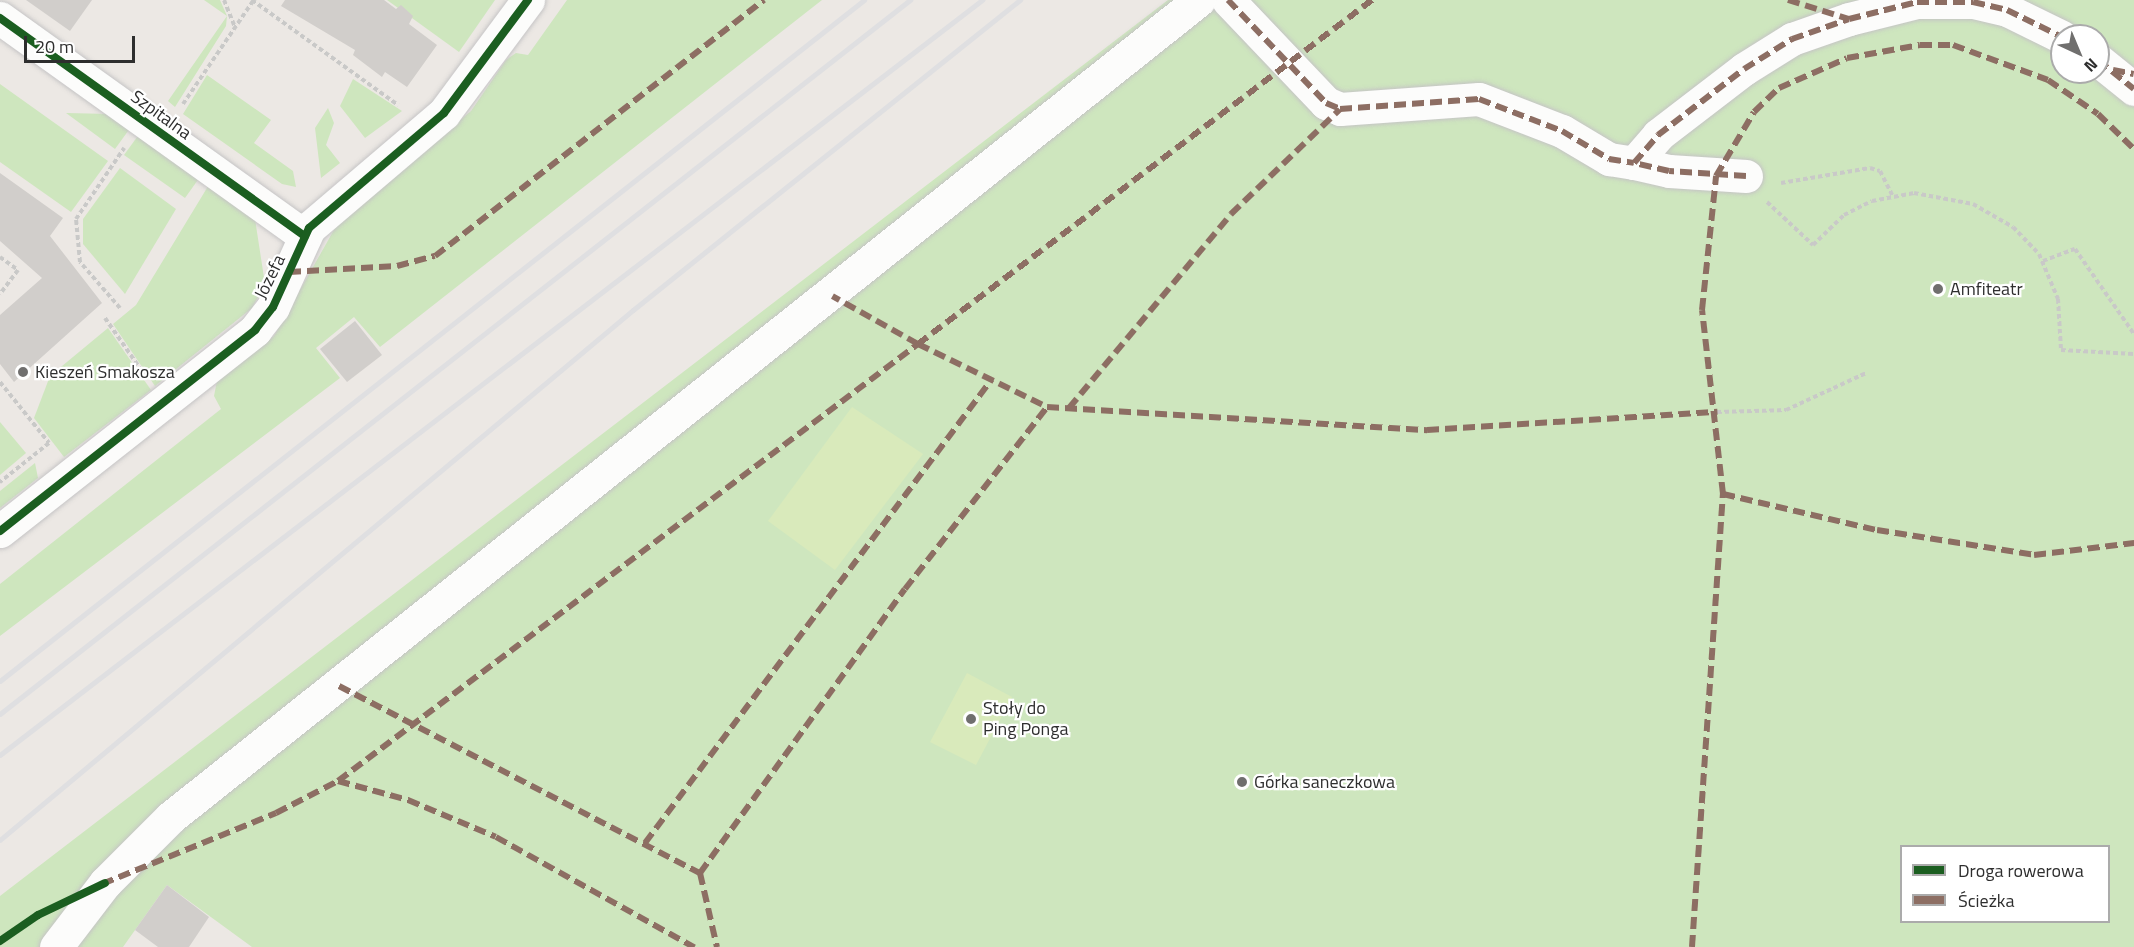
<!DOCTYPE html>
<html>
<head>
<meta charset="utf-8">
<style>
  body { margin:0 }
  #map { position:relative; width:2134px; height:947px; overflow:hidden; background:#ece8e4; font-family:"Titillium Web",sans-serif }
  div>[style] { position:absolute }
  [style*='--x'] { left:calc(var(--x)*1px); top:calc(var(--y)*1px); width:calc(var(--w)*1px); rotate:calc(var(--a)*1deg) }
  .green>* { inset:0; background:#cee6be }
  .pitch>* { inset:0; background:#d9eabb }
  .building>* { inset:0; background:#d1cecb }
  .path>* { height:4px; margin-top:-2px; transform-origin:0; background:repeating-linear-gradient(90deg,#c9c9c8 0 4.5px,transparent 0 7.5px) }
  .roads { filter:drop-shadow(0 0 2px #c5c4c5) drop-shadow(0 0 2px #c5c4c5) }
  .minor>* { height:33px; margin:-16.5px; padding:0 16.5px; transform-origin:16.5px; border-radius:16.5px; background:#fcfcfb }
  .rail>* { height:4.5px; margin:-2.25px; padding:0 2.25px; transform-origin:2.25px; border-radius:2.25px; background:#dfdfe1 }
  .quiet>* { height:6px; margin-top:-3px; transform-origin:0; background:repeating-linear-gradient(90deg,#8d6e63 0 12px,transparent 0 18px) }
  .cycleway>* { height:8px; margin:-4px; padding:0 4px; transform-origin:4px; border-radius:4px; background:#1b5e20 }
  .dots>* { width:16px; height:16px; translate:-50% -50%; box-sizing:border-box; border:3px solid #fff; border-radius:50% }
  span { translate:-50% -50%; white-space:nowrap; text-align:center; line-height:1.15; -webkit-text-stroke:4.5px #fff; paint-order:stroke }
  .street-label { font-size:18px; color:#2e2e2e }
  .poi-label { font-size:18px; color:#2e2e2e }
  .left { translate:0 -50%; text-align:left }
  .legend { position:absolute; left:1900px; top:845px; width:210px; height:78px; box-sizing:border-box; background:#fff; border:2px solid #ababab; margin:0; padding:8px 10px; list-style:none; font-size:18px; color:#2e2e2e }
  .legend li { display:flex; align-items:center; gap:12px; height:30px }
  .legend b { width:30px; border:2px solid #ababab }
  .north { position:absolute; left:2050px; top:24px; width:60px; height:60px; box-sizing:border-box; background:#fff; border:2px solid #ababab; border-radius:50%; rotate:136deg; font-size:16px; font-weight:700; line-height:24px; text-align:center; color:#2e2e2e }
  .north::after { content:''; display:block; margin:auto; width:21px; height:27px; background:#706f6e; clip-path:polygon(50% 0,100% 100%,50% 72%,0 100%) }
  .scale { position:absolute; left:24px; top:36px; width:111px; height:27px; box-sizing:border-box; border:3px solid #2e2e2e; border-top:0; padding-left:8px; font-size:18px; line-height:21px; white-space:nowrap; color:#2e2e2e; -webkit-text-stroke:4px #fff; paint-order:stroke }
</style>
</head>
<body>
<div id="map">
  <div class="green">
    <i style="clip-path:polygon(204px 0,220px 0,227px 16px,226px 26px,175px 107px,168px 101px,227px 16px)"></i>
    <i style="clip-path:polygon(387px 0,495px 0,459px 52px)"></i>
    <i style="clip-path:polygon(567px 0,822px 0,380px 347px,354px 317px,316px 348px,340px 378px,0 636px,0 584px,221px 409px,214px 396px,217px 381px,274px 336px,339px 221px,471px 111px,506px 60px,516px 53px,528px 55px)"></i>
    <i style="clip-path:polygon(evenodd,1168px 0,2134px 0,2134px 947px,252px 947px,167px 885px,123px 947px,0 947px,0 896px,1168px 0,2062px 36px,2098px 36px,2098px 72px,2062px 72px,2062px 36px,1168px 0,1902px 846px,2108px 846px,2108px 922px,1902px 922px,1902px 846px)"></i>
    <i style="clip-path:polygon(207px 75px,271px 120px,254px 143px,293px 171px,296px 187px,282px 184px,183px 114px)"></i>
    <i style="clip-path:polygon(353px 79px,402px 111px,365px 138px,340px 106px)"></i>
    <i style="clip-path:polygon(0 84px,108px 161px,71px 212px,0 162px)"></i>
    <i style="clip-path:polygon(328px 108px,334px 123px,326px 145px,340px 163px,321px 178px,315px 128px)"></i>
    <i style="clip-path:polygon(66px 113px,111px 114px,131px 127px,115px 149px)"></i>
    <i style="clip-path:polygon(140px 133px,200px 177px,185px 198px,124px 155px)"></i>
    <i style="clip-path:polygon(120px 168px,176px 209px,125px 294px,83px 244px,83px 219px)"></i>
    <i style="clip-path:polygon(210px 183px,255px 219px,265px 284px,252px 308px,155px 386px,113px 324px,136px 305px)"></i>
    <i style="clip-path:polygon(108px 328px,151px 390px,64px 457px,34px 418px,50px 376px)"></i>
    <i style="clip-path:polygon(0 422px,26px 453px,0 475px)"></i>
    <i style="clip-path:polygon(35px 463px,38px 478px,0 508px,0 491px)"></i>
  </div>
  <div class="pitch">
    <i style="clip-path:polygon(852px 407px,923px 454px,835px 570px,768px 521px)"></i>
    <i style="clip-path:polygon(967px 673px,1012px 697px,976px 765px,930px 742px)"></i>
  </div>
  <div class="building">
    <i style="clip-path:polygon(26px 0,92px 0,70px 31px)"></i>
    <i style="clip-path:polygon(285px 0,384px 0,396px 9px,401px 5px,413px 16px,409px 24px,437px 45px,407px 87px,385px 72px,382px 77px,353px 55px,355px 50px,281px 6px)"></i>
    <i style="clip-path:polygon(0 173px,63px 218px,50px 236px,102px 303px,14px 382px,0 364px,0 315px,42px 278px,0 241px)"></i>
    <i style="clip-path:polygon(355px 321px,382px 355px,347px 382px,320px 349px)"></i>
    <i style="clip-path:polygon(167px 885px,209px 917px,189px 947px,158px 947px,135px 930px)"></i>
  </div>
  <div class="path">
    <i style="--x:224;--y:0;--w:29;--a:68"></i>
    <i style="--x:252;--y:0;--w:180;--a:35.7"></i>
    <i style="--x:183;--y:104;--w:125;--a:-55.8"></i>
    <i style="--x:1781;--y:183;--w:90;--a:-9.6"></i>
    <i style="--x:1870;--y:168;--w:10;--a:17"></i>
    <i style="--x:1880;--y:171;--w:29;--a:63"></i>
    <i style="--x:1767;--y:202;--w:63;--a:43.1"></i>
    <i style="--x:1813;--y:245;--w:43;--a:-44.1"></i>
    <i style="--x:1844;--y:215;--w:31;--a:-27"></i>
    <i style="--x:1872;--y:201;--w:43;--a:-10.8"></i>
    <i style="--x:1914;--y:193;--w:60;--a:10.6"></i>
    <i style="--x:1973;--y:204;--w:46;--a:29.9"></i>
    <i style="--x:2013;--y:227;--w:37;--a:46"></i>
    <i style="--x:2039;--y:254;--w:49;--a:67.1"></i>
    <i style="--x:2058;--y:299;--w:51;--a:86.6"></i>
    <i style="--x:2061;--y:350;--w:73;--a:3.1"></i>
    <i style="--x:0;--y:257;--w:22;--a:36"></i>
    <i style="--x:18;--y:270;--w:30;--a:127"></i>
    <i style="--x:2043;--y:261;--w:34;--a:-21"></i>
    <i style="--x:2075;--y:249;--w:103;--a:55.2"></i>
    <i style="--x:120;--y:308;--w:61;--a:-131"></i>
    <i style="--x:80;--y:262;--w:43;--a:-95.3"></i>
    <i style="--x:76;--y:219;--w:86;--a:-55.9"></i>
    <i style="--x:105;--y:318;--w:68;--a:55.1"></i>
    <i style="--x:0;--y:382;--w:78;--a:51.2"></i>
    <i style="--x:49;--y:443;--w:63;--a:141.5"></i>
    <i style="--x:1717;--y:412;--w:69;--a:-1.7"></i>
    <i style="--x:1786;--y:410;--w:88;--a:-24.8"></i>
  </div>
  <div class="roads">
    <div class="minor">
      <i style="--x:1228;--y:0;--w:142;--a:46.4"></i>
      <i style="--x:1326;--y:103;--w:15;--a:23"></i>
      <i style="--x:1340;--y:109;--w:139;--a:-4.1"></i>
      <i style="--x:1479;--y:99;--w:89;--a:21.1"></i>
      <i style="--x:1562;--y:131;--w:55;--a:30.8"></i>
      <i style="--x:1609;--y:159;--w:25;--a:9"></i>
      <i style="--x:0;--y:18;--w:375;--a:35.6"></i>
      <i style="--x:2098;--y:60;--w:46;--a:38.9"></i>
      <i style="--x:1746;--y:176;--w:77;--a:-176.3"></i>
      <i style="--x:1669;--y:171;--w:36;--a:-167"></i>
      <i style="--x:1634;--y:163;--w:37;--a:-49"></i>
      <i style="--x:1658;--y:135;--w:108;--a:-37.5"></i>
      <i style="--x:1744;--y:69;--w:57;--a:-32"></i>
      <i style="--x:1792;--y:39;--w:60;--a:-19.3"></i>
      <i style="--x:1849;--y:19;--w:70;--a:-14"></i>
      <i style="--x:1917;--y:2;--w:56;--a:0"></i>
      <i style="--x:1973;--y:2;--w:35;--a:13"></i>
      <i style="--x:2007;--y:10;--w:61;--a:26.1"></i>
      <i style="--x:0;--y:531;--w:325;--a:-38.2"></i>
      <i style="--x:255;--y:330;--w:29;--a:-52"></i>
      <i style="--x:273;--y:307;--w:87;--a:-65.5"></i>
      <i style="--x:309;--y:228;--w:177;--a:-40.4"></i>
      <i style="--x:444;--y:113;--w:141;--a:-53.4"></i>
      <i style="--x:56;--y:947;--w:81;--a:-52.6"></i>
      <i style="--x:105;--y:883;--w:93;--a:-45"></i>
      <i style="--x:171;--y:817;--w:1313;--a:-38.48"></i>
    </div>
  </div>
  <div class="rail">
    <i style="--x:0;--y:681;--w:1100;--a:-38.24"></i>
    <i style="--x:0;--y:714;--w:1157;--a:-38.12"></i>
    <i style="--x:0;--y:755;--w:1239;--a:-37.55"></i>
    <i style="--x:0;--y:840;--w:826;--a:-39.94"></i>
    <i style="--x:633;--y:310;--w:496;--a:-38.7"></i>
  </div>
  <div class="quiet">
    <i style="--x:1228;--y:0;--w:142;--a:46.4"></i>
    <i style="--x:1326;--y:103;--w:15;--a:23"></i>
    <i style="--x:1340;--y:109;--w:139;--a:-4.1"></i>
    <i style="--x:1479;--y:99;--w:89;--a:21.1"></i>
    <i style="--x:1562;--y:131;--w:55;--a:30.8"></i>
    <i style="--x:1609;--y:159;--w:25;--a:9"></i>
    <i style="--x:1372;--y:0;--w:570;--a:142.85"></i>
    <i style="--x:918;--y:344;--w:144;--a:26"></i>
    <i style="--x:1047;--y:407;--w:381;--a:3.5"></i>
    <i style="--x:1427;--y:430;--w:291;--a:-3.6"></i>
    <i style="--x:1788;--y:0;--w:64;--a:17.3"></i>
    <i style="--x:2098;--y:60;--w:46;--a:38.9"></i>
    <i style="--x:2113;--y:70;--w:21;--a:11"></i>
    <i style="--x:1746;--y:176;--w:77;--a:-176.3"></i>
    <i style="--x:1669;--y:171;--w:36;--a:-167"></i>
    <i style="--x:1634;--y:163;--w:37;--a:-49"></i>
    <i style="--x:1658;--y:135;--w:108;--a:-37.5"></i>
    <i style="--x:1744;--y:69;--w:57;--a:-32"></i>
    <i style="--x:1792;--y:39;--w:60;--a:-19.3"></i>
    <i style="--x:1849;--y:19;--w:70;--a:-14"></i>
    <i style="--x:1917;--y:2;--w:56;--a:0"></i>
    <i style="--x:1973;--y:2;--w:35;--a:13"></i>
    <i style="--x:2007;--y:10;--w:61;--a:26.1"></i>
    <i style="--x:289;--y:272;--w:108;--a:-3.2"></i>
    <i style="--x:397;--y:266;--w:39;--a:-15"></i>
    <i style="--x:435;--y:256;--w:417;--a:-37.9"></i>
    <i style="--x:1069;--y:408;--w:253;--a:-50.1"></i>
    <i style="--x:1231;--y:214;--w:151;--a:-43.9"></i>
    <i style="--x:1723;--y:494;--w:158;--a:13.2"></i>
    <i style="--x:1877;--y:530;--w:159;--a:9"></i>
    <i style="--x:2034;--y:555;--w:101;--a:-6.8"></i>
    <i style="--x:339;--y:686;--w:407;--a:27.4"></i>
    <i style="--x:700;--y:873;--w:76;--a:77.1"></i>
    <i style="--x:338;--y:781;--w:73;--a:15.2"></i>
    <i style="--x:408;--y:800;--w:95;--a:22.8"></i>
    <i style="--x:496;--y:837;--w:227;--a:29.1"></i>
    <i style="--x:645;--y:843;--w:579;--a:-53.21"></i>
    <i style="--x:700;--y:873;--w:350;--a:-54.2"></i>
    <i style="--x:905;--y:589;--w:231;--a:-52"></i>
    <i style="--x:102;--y:884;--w:188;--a:-22.2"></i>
    <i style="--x:276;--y:813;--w:70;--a:-27.3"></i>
    <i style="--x:338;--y:781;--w:726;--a:-37"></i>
    <i style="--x:918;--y:344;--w:98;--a:-150.8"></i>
    <i style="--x:1692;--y:947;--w:454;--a:-86.1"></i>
    <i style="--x:1723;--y:494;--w:185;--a:-96.5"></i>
    <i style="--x:1702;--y:310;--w:135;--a:-84"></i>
    <i style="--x:1716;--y:176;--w:74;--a:-59.3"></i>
    <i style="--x:1754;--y:112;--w:35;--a:-44"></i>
    <i style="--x:1779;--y:88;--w:74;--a:-23.8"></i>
    <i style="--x:1847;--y:58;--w:74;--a:-10.1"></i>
    <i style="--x:1920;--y:45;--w:33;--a:0"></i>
    <i style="--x:1953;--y:45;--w:101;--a:20.2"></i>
    <i style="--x:2048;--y:80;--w:60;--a:34.2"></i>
    <i style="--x:2098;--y:114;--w:50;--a:44.2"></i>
  </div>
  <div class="cycleway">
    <i style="--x:0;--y:18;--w:375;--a:35.6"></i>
    <i style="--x:0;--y:531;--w:325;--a:-38.2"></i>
    <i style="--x:255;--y:330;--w:29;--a:-52"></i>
    <i style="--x:273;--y:307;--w:87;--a:-65.5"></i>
    <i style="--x:309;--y:228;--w:177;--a:-40.4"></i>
    <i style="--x:444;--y:113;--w:141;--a:-53.4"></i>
    <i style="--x:0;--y:941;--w:46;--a:-34.4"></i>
    <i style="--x:38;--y:915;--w:74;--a:-25.5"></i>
  </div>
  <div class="dots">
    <i style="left:1938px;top:289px;background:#706f6e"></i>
    <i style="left:23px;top:372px;background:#706f6e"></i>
    <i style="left:971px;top:719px;background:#706f6e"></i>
    <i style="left:1242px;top:782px;background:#706f6e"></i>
  </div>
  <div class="street-label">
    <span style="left:161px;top:115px;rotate:36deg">Szpitalna</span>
    <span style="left:270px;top:277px;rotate:-64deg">Józefa</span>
  </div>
  <div class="poi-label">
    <span class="left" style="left:1950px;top:289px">Amfiteatr</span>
    <span class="left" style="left:35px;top:372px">Kieszeń Smakosza</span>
    <span class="left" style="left:983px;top:719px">Stoły do<br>Ping Ponga</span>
    <span class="left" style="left:1254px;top:782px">Górka saneczkowa</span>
  </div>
  <ul class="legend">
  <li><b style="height:8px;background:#1b5e20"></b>Droga rowerowa</li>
  <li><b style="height:8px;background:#8d6e63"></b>Ścieżka</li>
  </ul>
  <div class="north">N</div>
  <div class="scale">20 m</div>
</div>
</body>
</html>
